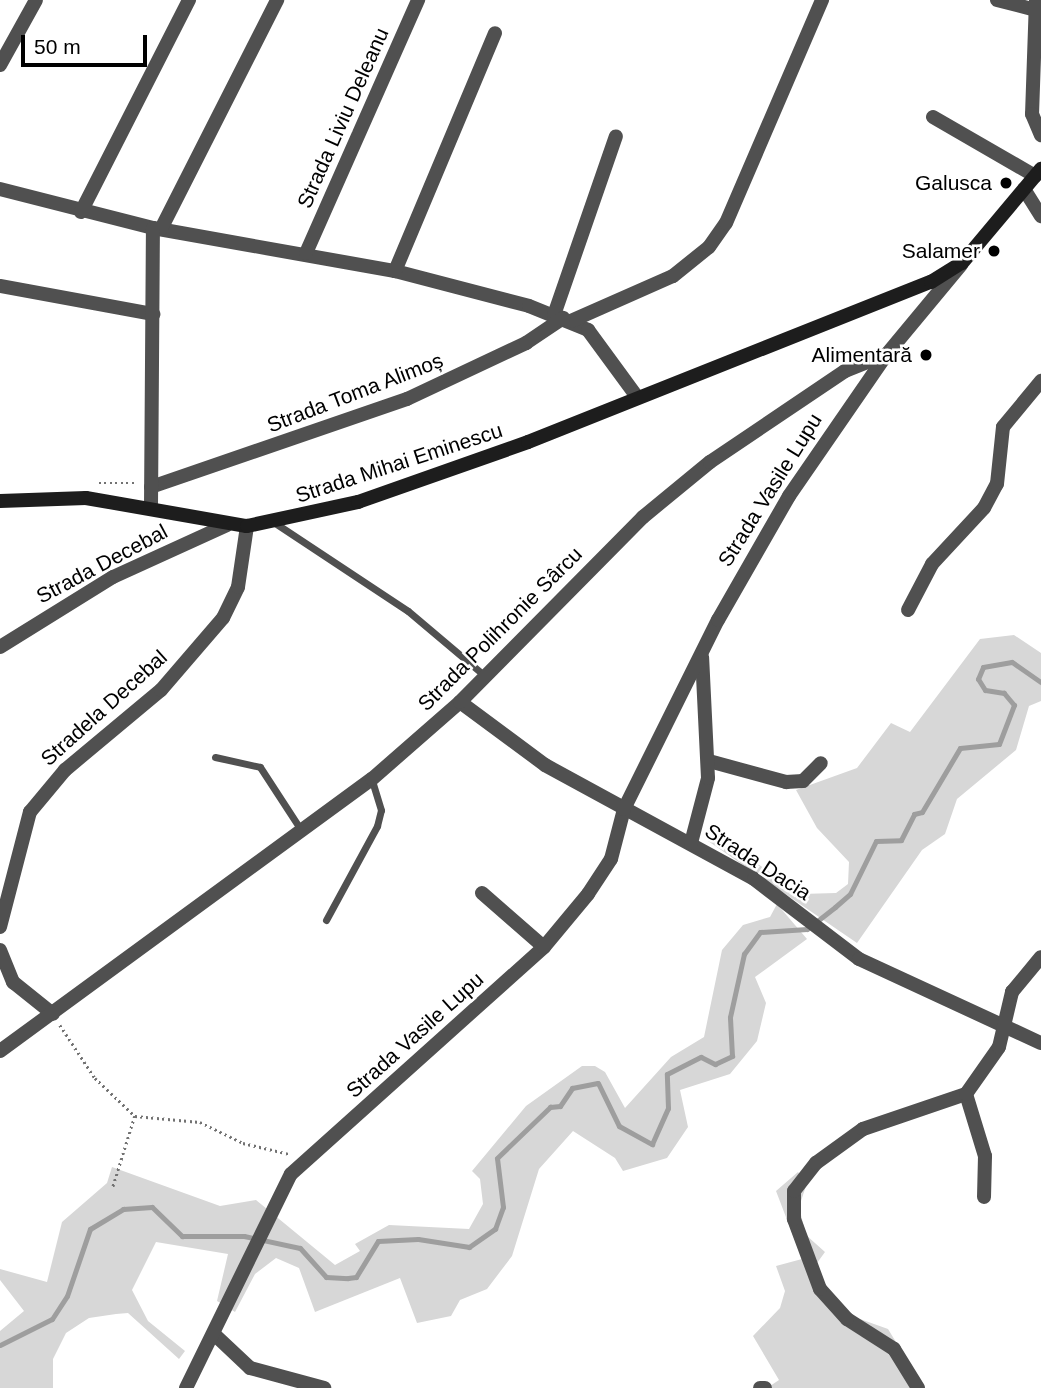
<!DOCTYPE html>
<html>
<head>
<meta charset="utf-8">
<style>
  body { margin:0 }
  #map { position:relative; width:1041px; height:1388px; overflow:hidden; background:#fff; font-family:Arial,sans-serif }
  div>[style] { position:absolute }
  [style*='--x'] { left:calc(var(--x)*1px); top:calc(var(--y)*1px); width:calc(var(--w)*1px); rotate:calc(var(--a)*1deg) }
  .green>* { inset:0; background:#d7d7d7 }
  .stream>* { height:5px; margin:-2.5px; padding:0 2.5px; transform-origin:2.5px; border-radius:2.5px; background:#9e9e9e }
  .path>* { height:2.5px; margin-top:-1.25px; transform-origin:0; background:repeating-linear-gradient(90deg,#727272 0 2px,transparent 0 5.5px) }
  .service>* { height:7px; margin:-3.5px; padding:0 3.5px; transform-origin:3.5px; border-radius:3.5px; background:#505050 }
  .minor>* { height:14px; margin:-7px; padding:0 7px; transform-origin:7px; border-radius:7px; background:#505050 }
  .secondary>* { height:14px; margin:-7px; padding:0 7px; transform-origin:7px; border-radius:7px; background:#1d1d1d }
  .dots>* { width:19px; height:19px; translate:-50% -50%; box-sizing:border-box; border:4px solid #fff; border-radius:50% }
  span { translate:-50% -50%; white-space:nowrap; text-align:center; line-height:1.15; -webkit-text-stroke:5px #fff; paint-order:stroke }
  .street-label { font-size:21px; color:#000 }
  .poi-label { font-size:21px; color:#000 }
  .right { translate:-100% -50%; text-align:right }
  .scale { position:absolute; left:21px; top:35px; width:126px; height:32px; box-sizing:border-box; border:4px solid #000; border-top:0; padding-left:9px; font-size:21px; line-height:24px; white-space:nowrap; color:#000; -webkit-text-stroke:5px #fff; paint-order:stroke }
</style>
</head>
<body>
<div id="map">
  <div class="green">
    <i style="clip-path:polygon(1014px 635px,1041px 653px,1041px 701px,1029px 706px,1016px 750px,957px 799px,945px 834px,922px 850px,857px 943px,708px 841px,728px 843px,801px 894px,836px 893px,848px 884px,849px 862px,817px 828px,796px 790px,857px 768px,891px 723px,910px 732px,980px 639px)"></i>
    <i style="clip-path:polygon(777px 904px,807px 939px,755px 977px,766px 1003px,757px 1041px,730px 1074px,680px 1090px,688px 1127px,667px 1158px,623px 1171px,615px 1158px,573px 1131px,539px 1169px,512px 1256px,487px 1289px,460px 1300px,451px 1316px,417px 1323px,400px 1278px,315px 1312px,299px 1268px,276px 1258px,255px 1274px,235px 1312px,217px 1301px,228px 1254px,156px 1242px,132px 1290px,148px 1321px,185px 1351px,179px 1359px,128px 1313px,116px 1314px,89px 1318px,66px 1333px,53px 1359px,53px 1388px,0 1388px,0 1331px,24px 1311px,0 1280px,0 1269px,47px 1282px,62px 1222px,107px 1183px,112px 1167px,220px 1206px,256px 1200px,335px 1265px,360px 1251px,355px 1244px,389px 1225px,469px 1229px,483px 1204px,480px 1179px,472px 1171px,526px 1106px,582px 1066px,595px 1066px,605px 1072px,625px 1108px,671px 1057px,704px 1037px,722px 950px,743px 925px,770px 917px)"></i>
    <i style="clip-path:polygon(798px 1172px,807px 1183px,799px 1207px,806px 1235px,825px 1252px,817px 1263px,826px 1289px,846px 1314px,888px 1329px,924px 1388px,767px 1388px,779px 1380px,753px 1336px,780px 1308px,785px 1291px,776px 1266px,802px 1259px,776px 1191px)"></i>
  </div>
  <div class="stream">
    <i style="--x:0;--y:1345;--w:58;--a:-26.6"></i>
    <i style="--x:52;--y:1319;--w:27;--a:-57"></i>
    <i style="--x:67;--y:1296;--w:71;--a:-71.1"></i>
    <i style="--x:90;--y:1229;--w:39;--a:-31"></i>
    <i style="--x:123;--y:1209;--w:29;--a:-4"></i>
    <i style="--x:152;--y:1207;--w:42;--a:44"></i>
    <i style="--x:182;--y:1236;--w:62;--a:0"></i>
    <i style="--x:244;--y:1236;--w:57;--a:12.1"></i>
    <i style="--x:300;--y:1248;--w:39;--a:48"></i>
    <i style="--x:326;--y:1277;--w:22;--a:3"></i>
    <i style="--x:348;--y:1278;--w:8;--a:-7"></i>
    <i style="--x:356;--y:1277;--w:42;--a:-58.6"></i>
    <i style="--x:378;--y:1241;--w:40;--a:-2.9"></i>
    <i style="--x:418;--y:1239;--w:52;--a:8.9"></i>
    <i style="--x:469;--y:1247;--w:32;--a:-35"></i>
    <i style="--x:495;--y:1229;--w:23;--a:-70"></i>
    <i style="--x:503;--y:1207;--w:49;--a:-97"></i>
    <i style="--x:497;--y:1158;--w:74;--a:-43.9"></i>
    <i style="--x:550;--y:1107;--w:10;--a:-6"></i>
    <i style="--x:560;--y:1106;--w:22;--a:-56"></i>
    <i style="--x:572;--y:1088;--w:26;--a:-11"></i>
    <i style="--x:598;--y:1083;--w:48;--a:64"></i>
    <i style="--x:619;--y:1126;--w:38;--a:29"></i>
    <i style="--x:652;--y:1144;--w:39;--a:-66"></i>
    <i style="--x:668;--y:1108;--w:34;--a:-92"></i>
    <i style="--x:667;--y:1074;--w:38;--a:-27"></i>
    <i style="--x:701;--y:1057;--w:16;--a:27"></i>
    <i style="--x:715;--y:1064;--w:19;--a:-25"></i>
    <i style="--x:732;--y:1056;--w:39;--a:-93"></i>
    <i style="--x:730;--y:1017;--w:65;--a:-77.5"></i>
    <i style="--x:744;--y:954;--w:27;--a:-54"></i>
    <i style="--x:760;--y:932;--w:47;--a:-3.7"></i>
    <i style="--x:807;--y:929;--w:36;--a:-38"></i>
    <i style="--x:835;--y:907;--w:20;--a:-41"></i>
    <i style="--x:850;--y:894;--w:59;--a:-63.9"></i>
    <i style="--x:876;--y:841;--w:25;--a:-2"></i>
    <i style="--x:901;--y:840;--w:29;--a:-63"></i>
    <i style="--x:914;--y:814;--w:8;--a:-14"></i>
    <i style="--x:922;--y:812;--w:74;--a:-59.3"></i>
    <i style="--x:960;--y:748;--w:39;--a:-6"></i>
    <i style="--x:999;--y:744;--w:42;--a:-69"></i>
    <i style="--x:1014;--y:705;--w:16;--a:-130"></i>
    <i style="--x:1004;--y:693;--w:19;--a:-171"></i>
    <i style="--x:985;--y:690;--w:13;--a:-122"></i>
    <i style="--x:978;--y:679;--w:13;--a:-67"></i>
    <i style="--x:983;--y:667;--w:29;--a:-10"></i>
    <i style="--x:1012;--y:662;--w:35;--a:35"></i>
  </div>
  <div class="path">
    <i style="--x:99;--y:483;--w:35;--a:0"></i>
    <i style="--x:60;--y:1025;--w:64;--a:56.6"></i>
    <i style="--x:95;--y:1078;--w:55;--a:43.5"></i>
    <i style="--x:135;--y:1116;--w:74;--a:107.2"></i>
    <i style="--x:135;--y:1116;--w:65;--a:5.3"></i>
    <i style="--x:200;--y:1122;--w:48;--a:26"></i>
    <i style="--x:243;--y:1143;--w:47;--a:13.4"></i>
  </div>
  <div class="service">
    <i style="--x:275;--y:523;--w:159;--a:33.5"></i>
    <i style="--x:408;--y:611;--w:101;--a:40.2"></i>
    <i style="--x:215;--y:757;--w:46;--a:12.5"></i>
    <i style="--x:260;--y:767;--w:75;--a:56.9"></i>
    <i style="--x:326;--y:920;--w:107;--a:-61.5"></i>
    <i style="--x:377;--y:826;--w:16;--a:-76"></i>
    <i style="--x:381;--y:810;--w:31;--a:-107"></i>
  </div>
  <div class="minor">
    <i style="--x:997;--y:0;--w:40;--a:14.4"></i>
    <i style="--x:1036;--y:0;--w:114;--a:92"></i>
    <i style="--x:1032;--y:114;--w:23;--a:67"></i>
    <i style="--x:0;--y:65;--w:74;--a:-61"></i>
    <i style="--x:933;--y:117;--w:118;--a:30"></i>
    <i style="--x:0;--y:189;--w:158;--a:14.3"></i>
    <i style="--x:153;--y:228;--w:246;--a:10.1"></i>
    <i style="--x:395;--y:271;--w:138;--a:14.6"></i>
    <i style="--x:529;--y:306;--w:64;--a:22.1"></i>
    <i style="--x:588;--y:330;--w:83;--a:53.8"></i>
    <i style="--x:1024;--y:189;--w:32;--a:58"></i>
    <i style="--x:81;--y:212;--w:238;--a:-63"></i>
    <i style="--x:161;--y:229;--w:257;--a:-63.1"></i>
    <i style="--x:306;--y:253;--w:277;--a:-66.1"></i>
    <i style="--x:395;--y:271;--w:258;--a:-67.2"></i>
    <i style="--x:0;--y:286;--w:156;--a:10.4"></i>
    <i style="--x:554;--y:315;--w:189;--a:-70.9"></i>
    <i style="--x:571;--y:321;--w:111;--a:-23.8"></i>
    <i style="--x:673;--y:276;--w:46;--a:-38.9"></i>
    <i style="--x:709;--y:247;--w:29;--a:-55"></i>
    <i style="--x:726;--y:223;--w:243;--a:-66.7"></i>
    <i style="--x:151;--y:487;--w:271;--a:-19"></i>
    <i style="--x:407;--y:399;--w:132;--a:-25.2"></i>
    <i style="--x:526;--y:343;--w:45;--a:-34"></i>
    <i style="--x:151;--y:506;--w:278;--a:-89.6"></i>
    <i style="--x:908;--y:610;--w:52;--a:-62.4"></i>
    <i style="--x:932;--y:564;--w:76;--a:-47.1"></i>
    <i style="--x:984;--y:508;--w:27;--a:-62"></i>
    <i style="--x:997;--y:484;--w:57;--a:-84"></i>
    <i style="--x:1003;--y:427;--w:60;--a:-50.4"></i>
    <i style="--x:0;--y:647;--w:133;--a:-31.8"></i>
    <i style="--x:113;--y:577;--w:125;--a:-24.5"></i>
    <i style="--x:460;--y:702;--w:106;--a:36.5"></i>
    <i style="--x:545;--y:765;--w:238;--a:28.6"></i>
    <i style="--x:754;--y:879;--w:132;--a:37.3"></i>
    <i style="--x:859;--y:959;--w:200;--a:24.8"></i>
    <i style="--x:709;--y:761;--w:80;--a:15.3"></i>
    <i style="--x:786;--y:782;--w:17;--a:-3"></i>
    <i style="--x:803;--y:781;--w:25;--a:-45"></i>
    <i style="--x:691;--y:843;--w:67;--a:-75.3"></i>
    <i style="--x:708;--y:778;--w:121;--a:-92.8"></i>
    <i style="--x:482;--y:893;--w:82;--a:41.1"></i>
    <i style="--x:0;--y:927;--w:119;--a:-75.4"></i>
    <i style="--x:30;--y:812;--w:55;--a:-50.2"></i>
    <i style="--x:65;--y:770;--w:125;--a:-39.8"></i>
    <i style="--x:161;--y:690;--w:95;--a:-49.3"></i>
    <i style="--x:223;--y:618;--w:34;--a:-64"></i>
    <i style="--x:238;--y:587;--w:62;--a:-81.6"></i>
    <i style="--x:0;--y:950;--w:35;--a:68"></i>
    <i style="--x:13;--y:982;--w:51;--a:38.7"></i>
    <i style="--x:0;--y:1051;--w:461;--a:-36.2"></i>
    <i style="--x:372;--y:779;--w:117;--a:-41.2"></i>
    <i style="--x:460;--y:702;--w:260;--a:-45.3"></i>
    <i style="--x:643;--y:517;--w:87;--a:-39.4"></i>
    <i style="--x:710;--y:462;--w:163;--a:-34"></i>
    <i style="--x:845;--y:371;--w:45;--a:-22"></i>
    <i style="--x:966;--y:1094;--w:65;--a:73"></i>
    <i style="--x:985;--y:1156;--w:41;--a:91.4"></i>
    <i style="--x:215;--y:1335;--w:48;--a:43.3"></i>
    <i style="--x:250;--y:1368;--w:77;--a:15.1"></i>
    <i style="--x:186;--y:1388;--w:238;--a:-63.9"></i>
    <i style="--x:291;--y:1174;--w:340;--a:-41.9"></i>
    <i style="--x:544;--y:947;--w:69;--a:-50.3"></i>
    <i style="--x:588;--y:894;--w:42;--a:-56.7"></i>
    <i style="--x:611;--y:859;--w:52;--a:-75.4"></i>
    <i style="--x:624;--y:809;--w:211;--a:-63.6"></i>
    <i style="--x:718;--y:620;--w:143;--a:-60.2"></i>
    <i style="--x:789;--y:496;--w:173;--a:-55.4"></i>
    <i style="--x:887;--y:354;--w:116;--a:-50.3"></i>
    <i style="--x:760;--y:1388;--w:5;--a:0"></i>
    <i style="--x:918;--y:1388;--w:46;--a:-121.6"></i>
    <i style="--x:894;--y:1349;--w:56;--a:-147.4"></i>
    <i style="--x:847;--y:1319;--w:40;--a:-132"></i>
    <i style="--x:820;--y:1289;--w:75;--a:-110.4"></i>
    <i style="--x:794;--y:1219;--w:28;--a:-90"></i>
    <i style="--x:794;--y:1191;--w:36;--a:-52"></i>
    <i style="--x:816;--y:1163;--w:58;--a:-35.9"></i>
    <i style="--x:863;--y:1129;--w:109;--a:-18.8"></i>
    <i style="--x:966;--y:1094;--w:57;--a:-54.9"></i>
    <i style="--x:999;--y:1047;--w:57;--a:-76.7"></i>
    <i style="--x:1012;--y:992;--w:45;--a:-50.4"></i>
  </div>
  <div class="secondary">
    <i style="--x:0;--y:501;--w:86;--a:-2"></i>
    <i style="--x:86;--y:498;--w:163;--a:9.9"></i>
    <i style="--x:247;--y:526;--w:114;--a:-12.2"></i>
    <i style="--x:358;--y:502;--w:180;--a:-19.4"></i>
    <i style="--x:528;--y:442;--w:434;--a:-21.7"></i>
    <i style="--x:931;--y:282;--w:36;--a:-32"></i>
    <i style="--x:962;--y:263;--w:123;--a:-50"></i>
  </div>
  <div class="dots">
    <i style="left:1006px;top:183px;background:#000"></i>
    <i style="left:994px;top:251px;background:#000"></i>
    <i style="left:926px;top:355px;background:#000"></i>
  </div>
  <div class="street-label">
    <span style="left:343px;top:118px;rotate:-66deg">Strada Liviu Deleanu</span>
    <span style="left:355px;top:393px;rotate:-21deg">Strada Toma Alimoș</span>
    <span style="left:399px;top:463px;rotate:-18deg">Strada Mihai Eminescu</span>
    <span style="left:770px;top:490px;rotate:-58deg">Strada Vasile Lupu</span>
    <span style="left:102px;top:564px;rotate:-28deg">Strada Decebal</span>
    <span style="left:500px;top:629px;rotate:-45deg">Strada Polihronie Sârcu</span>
    <span style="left:104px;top:708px;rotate:-42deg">Stradela Decebal</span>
    <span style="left:758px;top:862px;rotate:33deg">Strada Dacia</span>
    <span style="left:415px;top:1035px;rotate:-42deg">Strada Vasile Lupu</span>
  </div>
  <div class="poi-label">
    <span class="right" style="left:992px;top:183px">Galusca</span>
    <span class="right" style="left:980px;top:251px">Salamer</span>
    <span class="right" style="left:912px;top:355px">Alimentară</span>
  </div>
  <div class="scale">50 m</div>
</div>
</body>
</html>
